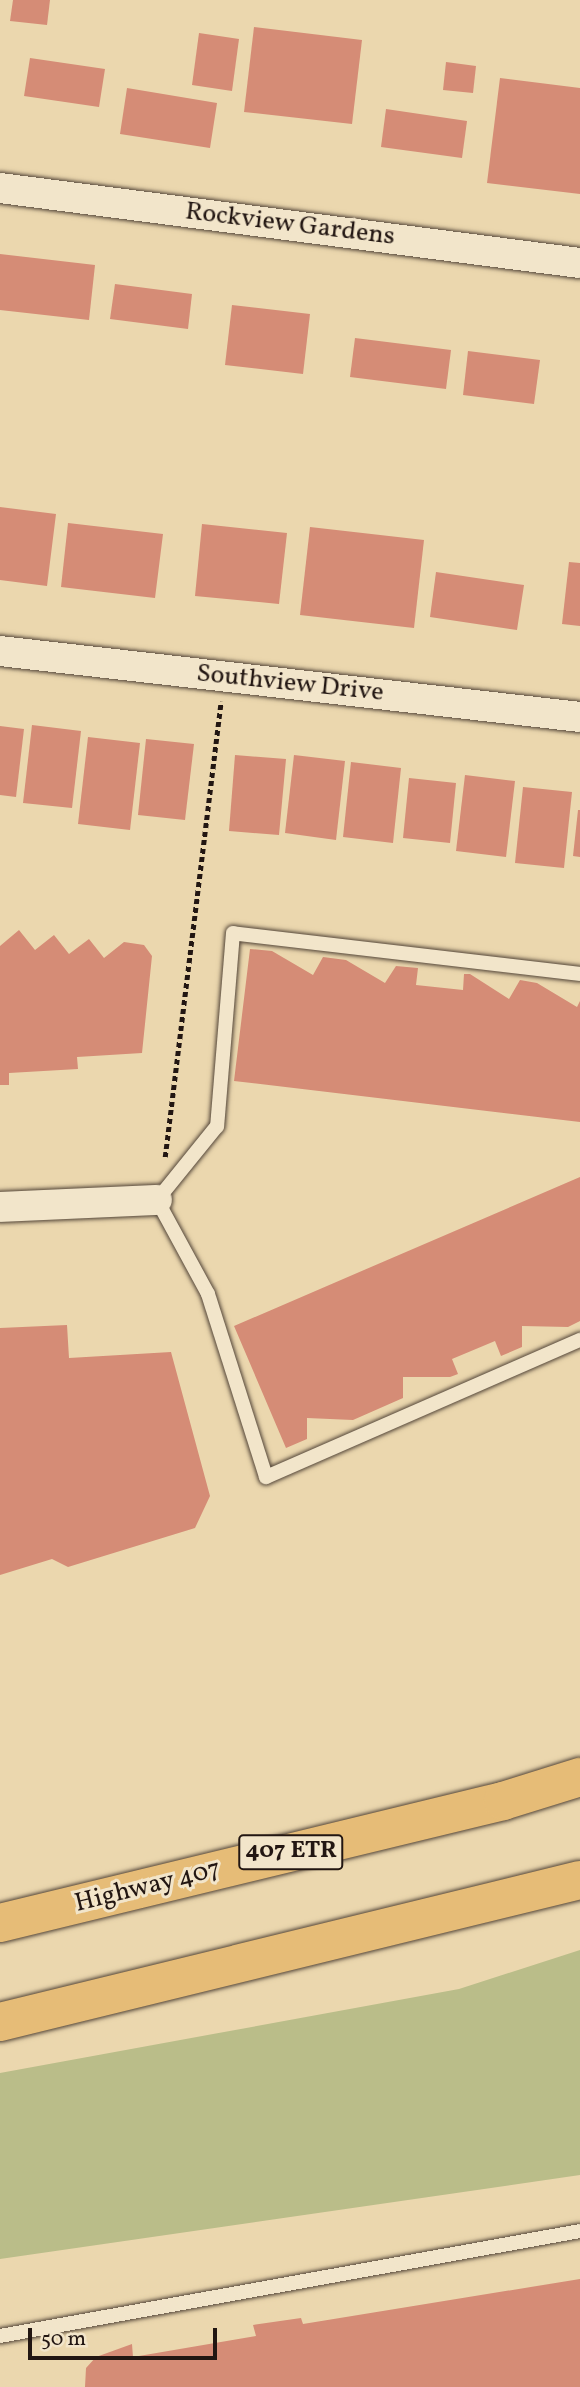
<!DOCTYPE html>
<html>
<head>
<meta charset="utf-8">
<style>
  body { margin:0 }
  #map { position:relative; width:580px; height:2387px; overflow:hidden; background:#ebd7ae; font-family:Vollkorn,serif }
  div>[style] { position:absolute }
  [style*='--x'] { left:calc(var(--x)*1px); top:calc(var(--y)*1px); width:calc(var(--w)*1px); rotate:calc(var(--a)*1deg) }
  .green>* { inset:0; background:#babd89 }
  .building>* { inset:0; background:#d58c76 }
  .path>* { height:4.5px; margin-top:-2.25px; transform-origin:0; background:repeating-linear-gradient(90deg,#221612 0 5px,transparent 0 8.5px) }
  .roads { filter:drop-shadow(0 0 2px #544639) drop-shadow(0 0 2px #544639) }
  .service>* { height:14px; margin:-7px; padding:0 7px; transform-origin:7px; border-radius:7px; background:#f2e5ca }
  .minor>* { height:30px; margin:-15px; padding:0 15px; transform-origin:15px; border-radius:15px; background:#f2e5ca }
  .motorway>* { height:38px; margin:-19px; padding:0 19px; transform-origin:19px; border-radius:19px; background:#e6bc77 }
  span { translate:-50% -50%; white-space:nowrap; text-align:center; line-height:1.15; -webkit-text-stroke:6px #f2e5ca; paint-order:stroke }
  .shield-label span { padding:2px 5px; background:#f2e5ca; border:2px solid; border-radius:5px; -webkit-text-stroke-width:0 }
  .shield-label { font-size:24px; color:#221612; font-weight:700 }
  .street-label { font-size:26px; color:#221612 }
  .scale { position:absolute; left:28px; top:2328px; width:189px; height:32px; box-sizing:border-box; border:4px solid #221612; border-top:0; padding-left:9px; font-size:21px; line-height:24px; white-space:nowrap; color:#221612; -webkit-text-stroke:5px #f2e5ca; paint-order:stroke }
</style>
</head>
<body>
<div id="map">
  <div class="green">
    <i style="clip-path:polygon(580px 1950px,580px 2175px,0 2259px,0 2073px,459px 1989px)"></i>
  </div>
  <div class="building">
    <i style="clip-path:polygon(13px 0,50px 0,47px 25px,10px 21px)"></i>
    <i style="clip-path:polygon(254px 27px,362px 40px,352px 124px,244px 112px)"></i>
    <i style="clip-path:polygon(199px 33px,239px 39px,232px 91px,192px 85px)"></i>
    <i style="clip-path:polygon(30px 58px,105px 69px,99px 107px,24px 96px)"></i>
    <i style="clip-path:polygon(446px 62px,476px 66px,473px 93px,443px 90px)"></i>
    <i style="clip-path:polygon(500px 78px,580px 88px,580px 194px,487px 183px)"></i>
    <i style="clip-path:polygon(127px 88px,217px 103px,210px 148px,120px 134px)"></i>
    <i style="clip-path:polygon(386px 109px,467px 121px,462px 158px,381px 147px)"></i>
    <i style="clip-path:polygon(0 254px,95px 265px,89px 320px,0 310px)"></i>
    <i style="clip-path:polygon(115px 284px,192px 294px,188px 329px,110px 319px)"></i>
    <i style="clip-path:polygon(232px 305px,310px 314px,303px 374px,225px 365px)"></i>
    <i style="clip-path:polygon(355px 338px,451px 350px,446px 389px,350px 377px)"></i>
    <i style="clip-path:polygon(468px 351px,540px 360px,534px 404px,463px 395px)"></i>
    <i style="clip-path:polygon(0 507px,56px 514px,47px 586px,0 580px)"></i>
    <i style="clip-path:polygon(68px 523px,163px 534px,155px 598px,61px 587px)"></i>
    <i style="clip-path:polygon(202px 524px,287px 533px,279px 604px,195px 596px)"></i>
    <i style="clip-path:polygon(310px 527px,424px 540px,414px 628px,300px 615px)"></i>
    <i style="clip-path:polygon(569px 562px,580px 563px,580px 626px,562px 624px)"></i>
    <i style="clip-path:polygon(436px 572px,524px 585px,517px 630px,430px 617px)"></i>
    <i style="clip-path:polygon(32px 725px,81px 731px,72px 808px,23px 803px)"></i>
    <i style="clip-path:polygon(0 726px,24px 729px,16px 797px,0 795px)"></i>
    <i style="clip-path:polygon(88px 737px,140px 743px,130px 830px,78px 824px)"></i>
    <i style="clip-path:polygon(146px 739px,194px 744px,185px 820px,138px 815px)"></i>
    <i style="clip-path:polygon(235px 755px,286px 759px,279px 835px,229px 831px)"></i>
    <i style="clip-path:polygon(294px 755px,345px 761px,336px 840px,285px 833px)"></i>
    <i style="clip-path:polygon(351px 762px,401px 768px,393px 843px,343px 837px)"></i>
    <i style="clip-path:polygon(465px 775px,515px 781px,506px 857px,456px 851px)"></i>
    <i style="clip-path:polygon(409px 778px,456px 783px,450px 843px,403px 838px)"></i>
    <i style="clip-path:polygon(523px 787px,572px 792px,564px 868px,515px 863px)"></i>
    <i style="clip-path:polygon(578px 810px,580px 810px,580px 857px,573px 856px)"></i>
    <i style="clip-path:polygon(19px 930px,35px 950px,54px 935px,69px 954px,89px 939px,104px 958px,124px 942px,144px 945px,152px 956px,142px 1053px,77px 1057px,78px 1069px,9px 1073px,9px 1085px,0 1085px,0 946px)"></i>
    <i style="clip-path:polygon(250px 949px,272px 951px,313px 975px,323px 957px,346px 960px,385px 983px,396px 966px,418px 968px,416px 985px,463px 990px,464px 974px,470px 974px,509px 999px,520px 980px,537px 983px,577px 1007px,580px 1001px,580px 1122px,234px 1081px)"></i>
    <i style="clip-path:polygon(580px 1177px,580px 1321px,568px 1327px,522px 1326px,522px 1347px,501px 1356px,495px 1341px,452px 1359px,458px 1374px,450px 1377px,403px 1377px,403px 1398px,353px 1420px,307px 1418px,307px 1439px,286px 1448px,234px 1326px)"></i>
    <i style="clip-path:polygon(67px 1325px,69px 1358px,171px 1352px,210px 1496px,195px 1528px,68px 1567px,52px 1559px,0 1575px,0 1328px)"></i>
    <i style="clip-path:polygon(580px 2279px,580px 2387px,85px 2387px,86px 2368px,96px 2357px,132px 2344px,133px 2357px,256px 2336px,253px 2325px,301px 2318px,303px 2324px)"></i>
  </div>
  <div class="path">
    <i style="--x:165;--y:1157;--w:459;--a:-83"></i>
  </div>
  <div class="roads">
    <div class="service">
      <i style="--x:580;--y:974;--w:349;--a:-173.3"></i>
      <i style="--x:233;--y:933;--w:194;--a:94.7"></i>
      <i style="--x:217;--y:1126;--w:95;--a:129"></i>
      <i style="--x:157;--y:1200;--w:107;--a:61.5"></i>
      <i style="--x:208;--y:1294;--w:192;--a:72.4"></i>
      <i style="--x:266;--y:1477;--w:343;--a:-23.6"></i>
      <i style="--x:0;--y:2336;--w:589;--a:-10.26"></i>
    </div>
    <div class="minor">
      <i style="--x:0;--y:188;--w:585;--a:7.37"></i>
      <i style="--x:0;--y:651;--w:584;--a:6.49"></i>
      <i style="--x:0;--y:1207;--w:157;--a:-2.6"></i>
    </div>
    <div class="motorway">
      <i style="--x:0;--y:1923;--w:518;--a:-13.63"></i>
      <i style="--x:503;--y:1801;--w:81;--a:-17.3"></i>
      <i style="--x:0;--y:2022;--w:597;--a:-13.76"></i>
    </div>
  </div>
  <div class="shield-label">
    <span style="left:291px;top:1852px">407 ETR</span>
  </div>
  <div class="street-label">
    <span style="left:290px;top:225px;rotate:7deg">Rockview Gardens</span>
    <span style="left:290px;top:684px;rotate:6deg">Southview Drive</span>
    <span style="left:148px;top:1887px;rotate:-14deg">Highway 407</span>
  </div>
  <div class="scale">50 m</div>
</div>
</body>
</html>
